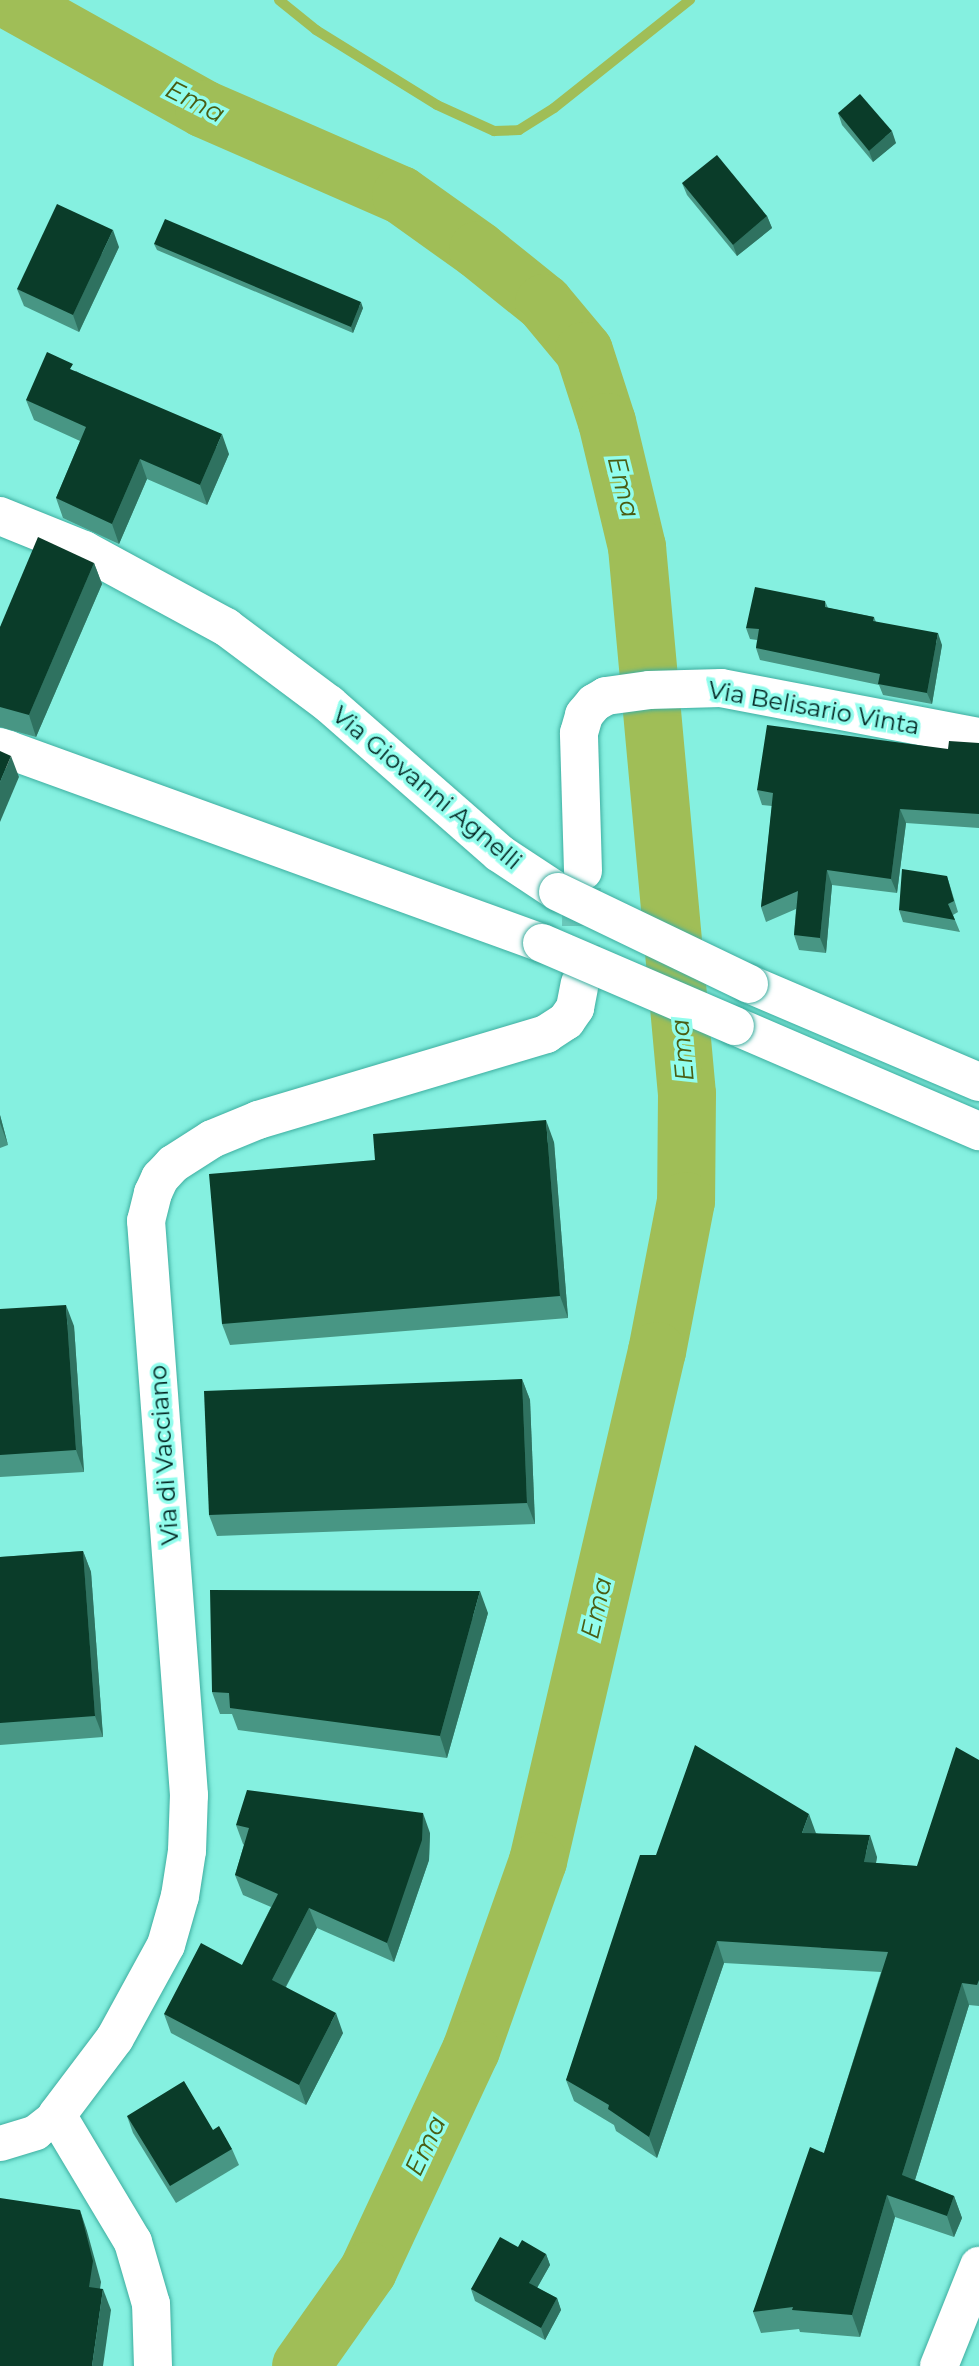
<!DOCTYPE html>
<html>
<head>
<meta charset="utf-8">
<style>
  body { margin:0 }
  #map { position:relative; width:979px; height:2366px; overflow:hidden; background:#85f0e0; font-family:Montserrat,sans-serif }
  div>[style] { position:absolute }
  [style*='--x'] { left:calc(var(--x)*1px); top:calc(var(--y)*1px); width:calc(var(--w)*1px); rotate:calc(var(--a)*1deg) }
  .stream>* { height:10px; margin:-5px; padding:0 5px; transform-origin:5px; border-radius:5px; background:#a0be57 }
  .river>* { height:58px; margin:-29px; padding:0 29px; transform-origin:29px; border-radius:29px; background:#a0be57 }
  .tertiary-tunnel>* { height:38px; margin-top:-19px; transform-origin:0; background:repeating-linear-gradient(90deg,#6bc8ba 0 38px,transparent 0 57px) }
  .roads { filter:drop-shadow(0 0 2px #3eaea0) drop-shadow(0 0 2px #3eaea0) }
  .minor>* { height:35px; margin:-17.5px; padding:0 17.5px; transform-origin:17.5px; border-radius:17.5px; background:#fff }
  .tertiary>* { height:38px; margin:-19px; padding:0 19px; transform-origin:19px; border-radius:19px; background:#fff }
  .primary>* { height:38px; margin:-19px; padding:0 19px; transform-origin:19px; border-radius:19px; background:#fff }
  .trunk>* { height:38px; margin:-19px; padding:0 19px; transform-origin:19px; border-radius:19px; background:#fff }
  .motorway>* { height:38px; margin:-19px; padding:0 19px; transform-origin:19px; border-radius:19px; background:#fff }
  .bridges { filter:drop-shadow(0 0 2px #3eaea0) drop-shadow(0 0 2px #3eaea0) }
  .trunk-bridge>* { height:38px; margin:-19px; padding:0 19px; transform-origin:19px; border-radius:19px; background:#fff }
  .wall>* { inset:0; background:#489684 }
  .shaded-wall>* { inset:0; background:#2f7260 }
  .building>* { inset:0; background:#0a3c29 }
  span { translate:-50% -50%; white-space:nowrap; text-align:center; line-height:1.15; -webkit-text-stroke:7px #92fded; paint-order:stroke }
  .street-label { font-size:24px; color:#042824 }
  .water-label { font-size:26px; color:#4a5d13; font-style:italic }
</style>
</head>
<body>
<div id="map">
  <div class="stream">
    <i style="--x:279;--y:0;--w:48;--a:39"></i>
    <i style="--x:316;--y:30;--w:142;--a:31.8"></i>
    <i style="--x:437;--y:105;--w:63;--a:24.5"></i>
    <i style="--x:494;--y:131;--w:25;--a:-2"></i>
    <i style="--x:519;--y:130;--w:41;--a:-32.2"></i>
    <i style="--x:554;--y:108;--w:174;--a:-38.5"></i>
  </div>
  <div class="river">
    <i style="--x:9;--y:0;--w:223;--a:29.2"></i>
    <i style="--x:204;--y:109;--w:215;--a:23.6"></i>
    <i style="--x:401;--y:195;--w:95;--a:35.5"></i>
    <i style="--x:478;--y:250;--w:85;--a:38.8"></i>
    <i style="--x:544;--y:303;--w:62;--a:50.2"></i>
    <i style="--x:584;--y:351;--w:75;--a:72.1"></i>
    <i style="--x:607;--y:422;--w:129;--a:76.5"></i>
    <i style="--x:637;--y:547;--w:549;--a:84.78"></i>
    <i style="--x:687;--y:1094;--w:107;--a:90.5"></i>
    <i style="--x:686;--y:1201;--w:153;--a:100.9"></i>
    <i style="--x:657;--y:1351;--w:524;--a:103.13"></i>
    <i style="--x:538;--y:1861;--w:201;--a:109.5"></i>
    <i style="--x:471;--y:2050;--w:244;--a:115"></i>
    <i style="--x:368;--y:2271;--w:116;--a:125.2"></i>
  </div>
  <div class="tertiary-tunnel">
    <i style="--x:580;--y:983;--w:110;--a:-89"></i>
  </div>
  <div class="roads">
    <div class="minor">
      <i style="--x:0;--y:2143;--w:37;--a:-17"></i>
      <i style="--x:35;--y:2132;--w:28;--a:-38"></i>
    </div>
    <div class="tertiary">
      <i style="--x:583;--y:871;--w:138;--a:-91.7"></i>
      <i style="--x:579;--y:733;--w:19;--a:-74"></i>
      <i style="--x:584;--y:715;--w:16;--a:-50"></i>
      <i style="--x:594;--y:703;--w:14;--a:-30"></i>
      <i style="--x:606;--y:696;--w:43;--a:-7.9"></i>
      <i style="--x:649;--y:690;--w:72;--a:-1.6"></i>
      <i style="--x:721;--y:688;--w:263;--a:10.8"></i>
      <i style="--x:153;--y:2366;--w:62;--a:-91.8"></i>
      <i style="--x:151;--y:2304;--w:65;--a:-106.2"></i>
      <i style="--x:133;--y:2242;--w:148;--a:-120.9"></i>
      <i style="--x:57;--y:2115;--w:96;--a:-53"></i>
      <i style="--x:115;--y:2038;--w:106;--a:-61.3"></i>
      <i style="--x:166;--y:1945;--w:51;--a:-74.1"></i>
      <i style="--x:180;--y:1896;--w:46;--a:-81.2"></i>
      <i style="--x:187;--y:1851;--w:56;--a:-88"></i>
      <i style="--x:189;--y:1795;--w:576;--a:-94.28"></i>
      <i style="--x:146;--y:1221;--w:29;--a:-76"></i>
      <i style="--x:153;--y:1193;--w:17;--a:-65"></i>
      <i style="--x:160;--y:1178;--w:19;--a:-47"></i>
      <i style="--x:173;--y:1164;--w:46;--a:-32.7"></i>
      <i style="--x:212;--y:1139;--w:50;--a:-22.4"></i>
      <i style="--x:258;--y:1120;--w:301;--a:-16.6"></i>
      <i style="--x:546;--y:1034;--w:24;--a:-33"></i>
      <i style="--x:566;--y:1021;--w:16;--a:-55"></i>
      <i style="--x:575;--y:1008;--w:25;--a:-79"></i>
    </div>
    <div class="primary">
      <i style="--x:939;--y:2366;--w:108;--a:-68.2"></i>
    </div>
    <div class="trunk">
      <i style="--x:84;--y:550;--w:162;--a:28.5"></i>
      <i style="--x:226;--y:627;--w:129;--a:36.8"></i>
      <i style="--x:329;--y:704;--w:226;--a:41.2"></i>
      <i style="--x:499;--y:853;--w:71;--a:33.5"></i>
      <i style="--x:9;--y:750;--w:567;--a:19.91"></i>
      <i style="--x:749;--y:984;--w:250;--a:23.1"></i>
      <i style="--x:735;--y:1026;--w:266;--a:23.3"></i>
    </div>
    <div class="motorway">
      <i style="--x:0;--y:516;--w:91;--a:22"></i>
      <i style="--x:0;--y:747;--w:9;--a:18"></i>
    </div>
  </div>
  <div class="bridges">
    <div class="trunk-bridge">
      <i style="--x:558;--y:892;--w:212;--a:25.7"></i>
      <i style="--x:542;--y:943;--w:210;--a:23.3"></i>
    </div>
  </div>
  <div class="wall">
    <i style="clip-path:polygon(838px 113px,896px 143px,873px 162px,842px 125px)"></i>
    <i style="clip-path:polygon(682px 183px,767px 216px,772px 228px,737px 256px,687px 195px)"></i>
    <i style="clip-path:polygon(154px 244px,363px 308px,353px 333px,157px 250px)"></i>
    <i style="clip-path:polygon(119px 247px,79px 332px,24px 306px,17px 289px)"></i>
    <i style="clip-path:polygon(76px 371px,229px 454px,207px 505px,147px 479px,119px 544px,63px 518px,56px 498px,80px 441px,34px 420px,26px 400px)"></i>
    <i style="clip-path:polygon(94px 563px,102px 584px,36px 737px,0 727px,0 627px)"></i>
    <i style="clip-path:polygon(825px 601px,828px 608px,874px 617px,876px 622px,942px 645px,932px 704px,883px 695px,879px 685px,760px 660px,756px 648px,757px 640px,750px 639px,746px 628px)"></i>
    <i style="clip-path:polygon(979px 743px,979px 828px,906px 823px,897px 893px,832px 885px,826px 953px,799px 950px,794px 935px,796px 909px,766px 922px,761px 907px,772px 806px,762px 805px,757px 790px)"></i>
    <i style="clip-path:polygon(947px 876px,958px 912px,953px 915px,960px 932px,903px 922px,899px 910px)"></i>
    <i style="clip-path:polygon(0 1115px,8px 1145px,0 1148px)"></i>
    <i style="clip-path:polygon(554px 1142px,568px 1318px,230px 1345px,222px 1324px,375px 1160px)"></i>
    <i style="clip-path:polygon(0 1309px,74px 1326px,84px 1472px,0 1477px)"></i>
    <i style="clip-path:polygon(522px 1379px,530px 1400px,535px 1524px,217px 1536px,209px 1515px)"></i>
    <i style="clip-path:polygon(83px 1551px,91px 1572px,103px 1737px,0 1745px,0 1557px)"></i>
    <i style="clip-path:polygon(488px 1613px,447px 1758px,238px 1730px,232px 1714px,220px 1714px,212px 1692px)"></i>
    <i style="clip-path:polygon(979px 1760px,979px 2006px,969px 2005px,915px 2180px,954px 2196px,962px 2218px,954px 2237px,895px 2217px,860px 2337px,800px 2332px,799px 2329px,761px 2333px,753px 2312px,824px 2153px,881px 1972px,724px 1963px,657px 2158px,616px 2131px,614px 2125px,574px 2101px,566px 2080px,656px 1855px,816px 1833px,877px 1857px,876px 1863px,917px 1866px)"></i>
    <i style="clip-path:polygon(236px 1825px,430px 1833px,429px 1860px,394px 1962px,317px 1928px,286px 1987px,343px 2033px,306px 2105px,171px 2033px,164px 2014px,242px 1965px,271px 1907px,243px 1895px,235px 1875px,244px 1845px,243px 1844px)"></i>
    <i style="clip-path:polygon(127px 2116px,213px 2130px,232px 2149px,239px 2165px,176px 2203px,133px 2133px)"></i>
    <i style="clip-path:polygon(518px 2247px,546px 2254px,550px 2265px,537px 2288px,557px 2298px,561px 2310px,545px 2340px,475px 2301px,471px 2289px)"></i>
  </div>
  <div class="shaded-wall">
    <i style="clip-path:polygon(892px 131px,896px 143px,873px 162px,869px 151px)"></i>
    <i style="clip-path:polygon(767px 216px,772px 228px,737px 256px,733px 245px)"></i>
    <i style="clip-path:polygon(113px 230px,119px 247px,79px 332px,73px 315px)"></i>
    <i style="clip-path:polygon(361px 302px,363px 308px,353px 333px,351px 327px)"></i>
    <i style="clip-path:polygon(222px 434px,229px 454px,207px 505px,200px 485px)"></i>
    <i style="clip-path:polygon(140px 459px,147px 479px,119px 544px,112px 524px)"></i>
    <i style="clip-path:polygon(94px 563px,102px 584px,36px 737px,29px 715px)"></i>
    <i style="clip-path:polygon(938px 633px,942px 645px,932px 704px,927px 693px)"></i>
    <i style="clip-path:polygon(11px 756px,19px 777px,0 822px,0 782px)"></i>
    <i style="clip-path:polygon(900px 809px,906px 823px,897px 893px,891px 879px)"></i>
    <i style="clip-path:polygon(827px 870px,832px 885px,826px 953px,820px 938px)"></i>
    <i style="clip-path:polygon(0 1115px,8px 1145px,0 1123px)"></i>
    <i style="clip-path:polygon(546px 1120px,554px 1142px,568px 1318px,560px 1296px)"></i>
    <i style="clip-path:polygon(66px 1305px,74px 1326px,84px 1472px,76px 1450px)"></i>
    <i style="clip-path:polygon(522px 1379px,530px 1400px,535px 1524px,527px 1503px)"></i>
    <i style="clip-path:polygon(83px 1551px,91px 1572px,103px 1737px,95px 1716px)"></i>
    <i style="clip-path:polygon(480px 1591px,488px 1613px,447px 1758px,440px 1736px)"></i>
    <i style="clip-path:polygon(423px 1813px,430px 1833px,429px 1860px,394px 1962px,387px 1943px)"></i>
    <i style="clip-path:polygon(809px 1814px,817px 1836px,802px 1833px)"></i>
    <i style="clip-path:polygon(870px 1835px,877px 1857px,872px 1883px,864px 1862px)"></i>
    <i style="clip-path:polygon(309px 1908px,317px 1928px,279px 1999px,272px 1980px)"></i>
    <i style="clip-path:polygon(717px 1941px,724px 1963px,657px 2158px,649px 2137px)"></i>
    <i style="clip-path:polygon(962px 1983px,969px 2005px,910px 2196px,902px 2175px)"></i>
    <i style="clip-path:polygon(336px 2013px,343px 2033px,306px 2105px,299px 2085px)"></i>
    <i style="clip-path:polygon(887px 2195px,895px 2217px,860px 2337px,852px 2315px)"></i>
    <i style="clip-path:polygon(954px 2196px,962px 2218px,954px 2237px,947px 2216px)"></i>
    <i style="clip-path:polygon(80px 2210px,87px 2231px,101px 2282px,97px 2309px,89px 2287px)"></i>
    <i style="clip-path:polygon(546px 2254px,550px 2265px,533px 2295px,529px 2283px)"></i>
    <i style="clip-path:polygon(103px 2289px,111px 2310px,103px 2366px,92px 2366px)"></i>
    <i style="clip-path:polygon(557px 2298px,561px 2310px,545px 2340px,541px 2328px)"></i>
  </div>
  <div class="building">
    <i style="clip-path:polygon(860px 94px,892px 131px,869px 151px,838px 113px)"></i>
    <i style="clip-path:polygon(717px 155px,767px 216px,733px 245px,682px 183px)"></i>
    <i style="clip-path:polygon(57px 204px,113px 230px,73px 315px,17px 289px)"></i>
    <i style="clip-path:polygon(165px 219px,361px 302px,351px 327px,154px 244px)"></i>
    <i style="clip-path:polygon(47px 352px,73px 364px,70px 369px,222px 434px,200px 485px,140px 459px,112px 524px,56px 498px,86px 427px,26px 400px)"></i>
    <i style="clip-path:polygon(38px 537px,94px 563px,29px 715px,0 707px,0 627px)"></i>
    <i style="clip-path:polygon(755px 587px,825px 601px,825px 607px,874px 617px,873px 621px,938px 633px,927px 693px,878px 684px,880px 674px,756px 648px,759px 629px,746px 628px)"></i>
    <i style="clip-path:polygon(767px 725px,948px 749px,949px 741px,979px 743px,979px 814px,900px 809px,891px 879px,827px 870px,820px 938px,794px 935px,798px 891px,761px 907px,773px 793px,757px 790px)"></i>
    <i style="clip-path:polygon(0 751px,11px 756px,0 782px)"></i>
    <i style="clip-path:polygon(902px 869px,947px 876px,954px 901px,948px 904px,955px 920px,899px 910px)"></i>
    <i style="clip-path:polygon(546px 1120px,560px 1296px,222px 1324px,209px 1174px,375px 1160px,373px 1134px)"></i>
    <i style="clip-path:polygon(66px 1305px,76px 1450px,0 1455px,0 1309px)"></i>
    <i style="clip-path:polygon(522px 1379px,527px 1503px,209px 1515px,204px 1391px)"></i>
    <i style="clip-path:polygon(83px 1551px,95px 1716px,0 1723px,0 1557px)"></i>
    <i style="clip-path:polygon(210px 1590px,480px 1591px,440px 1736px,230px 1708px,229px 1693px,212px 1692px)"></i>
    <i style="clip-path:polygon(695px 1745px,809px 1814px,802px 1833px,870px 1835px,864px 1862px,917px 1866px,956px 1747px,979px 1760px,979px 1980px,977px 1985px,962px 1983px,902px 2175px,954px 2196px,947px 2216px,887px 2195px,852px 2315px,792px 2310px,793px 2307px,753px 2312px,810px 2147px,824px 2153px,888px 1952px,717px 1941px,649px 2137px,608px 2109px,609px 2105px,566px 2080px,640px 1855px,656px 1855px)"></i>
    <i style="clip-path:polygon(247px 1790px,423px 1813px,422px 1840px,387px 1943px,309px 1908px,272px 1980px,336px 2013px,299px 2085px,164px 2014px,201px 1943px,242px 1965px,278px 1894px,235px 1875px,249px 1828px,236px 1825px)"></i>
    <i style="clip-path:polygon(184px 2081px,213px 2130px,219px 2126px,232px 2149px,170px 2186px,127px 2116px)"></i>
    <i style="clip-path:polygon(0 2198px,80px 2210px,93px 2261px,89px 2287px,103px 2289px,92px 2366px,0 2366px)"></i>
    <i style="clip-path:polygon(500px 2237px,518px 2247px,522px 2240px,546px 2254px,529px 2283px,557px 2298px,541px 2328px,471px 2289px)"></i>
  </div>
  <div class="street-label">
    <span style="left:814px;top:708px;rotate:10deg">Via Belisario Vinta</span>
    <span style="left:427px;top:788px;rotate:40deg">Via Giovanni Agnelli</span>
    <span style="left:164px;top:1455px;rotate:-94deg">Via di Vacciano</span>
  </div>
  <div class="water-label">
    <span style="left:195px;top:102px;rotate:27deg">Ema</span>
    <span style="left:623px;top:487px;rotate:76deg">Ema</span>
    <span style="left:683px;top:1050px;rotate:-95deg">Ema</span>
    <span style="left:597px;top:1608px;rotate:-77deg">Ema</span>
    <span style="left:426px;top:2146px;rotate:-65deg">Ema</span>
  </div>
</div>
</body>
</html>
